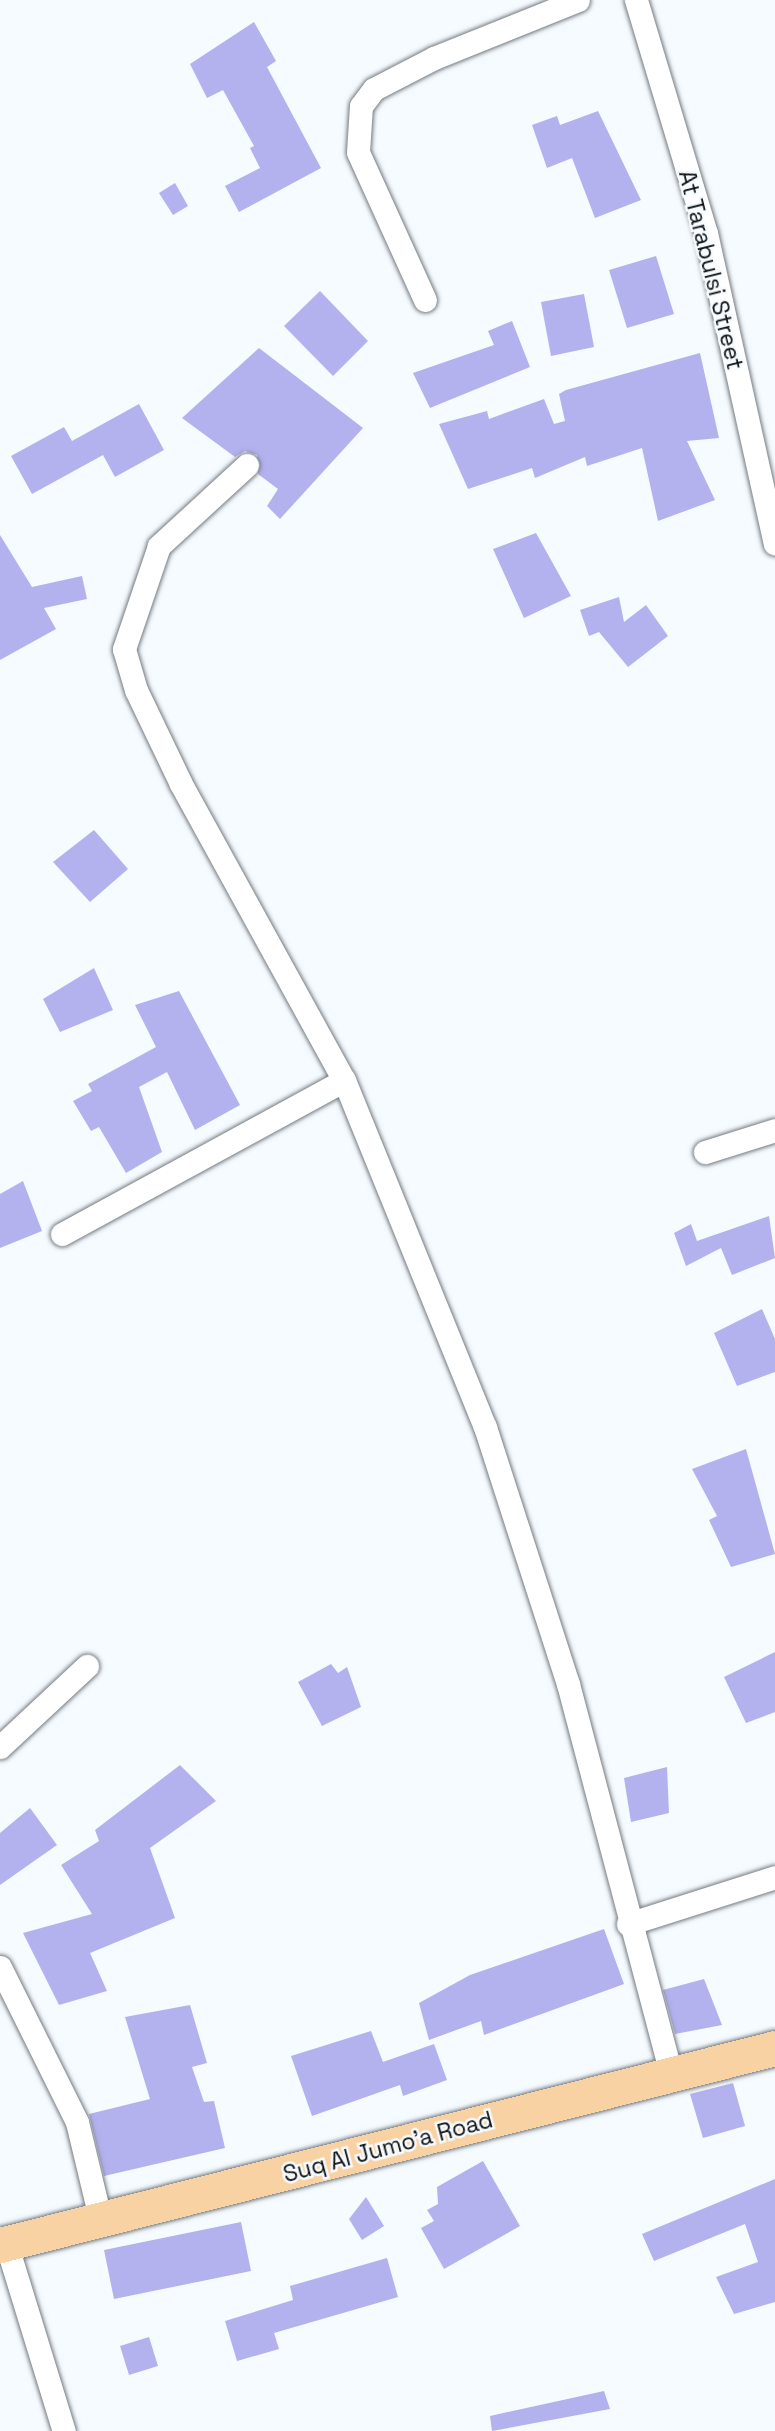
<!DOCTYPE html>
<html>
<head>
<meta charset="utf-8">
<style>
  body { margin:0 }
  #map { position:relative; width:775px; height:2431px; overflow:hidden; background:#f6fbff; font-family:"Space Grotesk",sans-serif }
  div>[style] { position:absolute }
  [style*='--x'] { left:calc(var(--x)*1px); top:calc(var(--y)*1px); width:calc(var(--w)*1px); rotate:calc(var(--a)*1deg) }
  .building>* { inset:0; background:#b4b1ef }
  .roads { filter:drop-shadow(0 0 2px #747b80) drop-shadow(0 0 2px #747b80) }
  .minor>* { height:23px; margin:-11.5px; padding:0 11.5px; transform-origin:11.5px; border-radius:11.5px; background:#fff }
  .primary>* { height:35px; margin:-17.5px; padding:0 17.5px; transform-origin:17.5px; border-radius:17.5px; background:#f9d2a3 }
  span { translate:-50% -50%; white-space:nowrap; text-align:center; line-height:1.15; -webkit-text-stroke:5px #f6fbff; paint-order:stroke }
  .street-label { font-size:23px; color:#0d0f11 }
</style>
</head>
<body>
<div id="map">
  <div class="building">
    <i style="clip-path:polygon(254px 22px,276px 61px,267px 67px,321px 168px,239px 212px,225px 186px,260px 168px,250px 148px,254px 146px,223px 90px,207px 98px,190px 64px)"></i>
    <i style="clip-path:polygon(598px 111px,641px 200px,595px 218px,572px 158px,547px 168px,532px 125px,557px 116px,560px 125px)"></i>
    <i style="clip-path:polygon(175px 183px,188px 206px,173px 215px,159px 193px)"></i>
    <i style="clip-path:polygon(656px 256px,674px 314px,627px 328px,609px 270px)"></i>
    <i style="clip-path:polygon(320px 291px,368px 341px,333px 376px,284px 326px)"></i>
    <i style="clip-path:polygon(584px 294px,594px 347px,551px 356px,541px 302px)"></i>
    <i style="clip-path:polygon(512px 321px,530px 367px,430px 408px,413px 373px,494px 345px,488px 331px)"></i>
    <i style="clip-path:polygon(259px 348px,363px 428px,280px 519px,267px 506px,278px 489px,258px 474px,257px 455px,245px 451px,235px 457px,182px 418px)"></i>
    <i style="clip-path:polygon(700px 353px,719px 438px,687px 441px,715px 500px,658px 521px,642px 448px,587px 466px,585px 457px,535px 478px,532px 468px,468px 489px,439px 424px,487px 411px,489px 419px,544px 399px,554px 424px,565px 421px,559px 394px,566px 390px)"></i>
    <i style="clip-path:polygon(139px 404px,164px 450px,115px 477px,103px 455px,32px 494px,11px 456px,64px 427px,72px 441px)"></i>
    <i style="clip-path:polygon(536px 533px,571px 596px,524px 618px,493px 549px)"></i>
    <i style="clip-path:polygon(0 535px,32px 587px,82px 576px,87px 599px,44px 608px,56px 629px,0 660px)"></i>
    <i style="clip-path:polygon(619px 597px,624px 622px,646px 605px,668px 636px,628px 667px,599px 632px,589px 636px,580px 610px)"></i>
    <i style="clip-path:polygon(94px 830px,128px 869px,90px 902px,53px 862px)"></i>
    <i style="clip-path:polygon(94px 968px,113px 1010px,60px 1032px,43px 999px)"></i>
    <i style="clip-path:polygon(179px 991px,240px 1105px,195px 1130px,167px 1072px,139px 1087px,162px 1152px,126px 1173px,99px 1127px,91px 1131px,73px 1101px,92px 1091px,88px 1084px,156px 1047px,135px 1005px)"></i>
    <i style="clip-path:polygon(23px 1181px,42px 1231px,0 1248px,0 1194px)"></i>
    <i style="clip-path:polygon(769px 1216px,775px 1258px,732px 1275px,721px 1248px,686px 1266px,674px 1233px,691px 1224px,697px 1241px)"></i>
    <i style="clip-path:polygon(762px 1309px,775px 1339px,775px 1372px,737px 1386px,714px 1333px)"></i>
    <i style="clip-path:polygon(746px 1449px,775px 1554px,731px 1567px,709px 1520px,717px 1516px,692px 1469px)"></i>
    <i style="clip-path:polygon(775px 1652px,775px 1712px,746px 1723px,724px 1677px)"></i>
    <i style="clip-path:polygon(331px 1664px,338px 1673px,347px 1667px,361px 1707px,322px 1726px,298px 1682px)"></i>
    <i style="clip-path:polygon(180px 1765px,216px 1801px,150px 1848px,175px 1918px,90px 1953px,107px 1991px,59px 2005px,23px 1933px,92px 1914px,61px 1865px,99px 1841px,95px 1830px)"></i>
    <i style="clip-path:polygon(667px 1767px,669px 1813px,631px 1822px,624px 1778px)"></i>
    <i style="clip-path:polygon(30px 1808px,57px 1845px,0 1885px,0 1833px)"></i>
    <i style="clip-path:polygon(604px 1929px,624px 1984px,484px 2035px,481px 2021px,429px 2040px,419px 2003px,470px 1975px)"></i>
    <i style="clip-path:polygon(704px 1979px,722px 2025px,675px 2034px,663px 1990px)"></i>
    <i style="clip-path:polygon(190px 2005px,207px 2063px,192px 2067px,204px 2102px,214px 2101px,225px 2148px,104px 2176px,89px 2114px,150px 2099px,125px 2017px)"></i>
    <i style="clip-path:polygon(371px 2031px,383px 2062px,434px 2044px,447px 2080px,403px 2096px,400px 2085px,312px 2116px,291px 2056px)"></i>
    <i style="clip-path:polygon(733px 2083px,745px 2126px,703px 2138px,690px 2094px)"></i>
    <i style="clip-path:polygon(483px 2161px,520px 2226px,444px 2269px,421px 2228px,434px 2221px,427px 2210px,438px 2204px,437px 2187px)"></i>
    <i style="clip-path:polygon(775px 2179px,775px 2302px,734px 2314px,716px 2277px,758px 2262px,745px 2224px,654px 2261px,642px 2234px)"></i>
    <i style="clip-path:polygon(366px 2197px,384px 2226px,362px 2240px,349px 2219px)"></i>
    <i style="clip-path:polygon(241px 2222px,251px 2271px,114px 2299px,104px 2250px)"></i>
    <i style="clip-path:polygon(387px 2258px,398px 2297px,274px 2333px,279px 2349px,237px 2361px,225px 2321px,293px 2300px,290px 2286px)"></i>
    <i style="clip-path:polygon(149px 2337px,158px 2366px,129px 2375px,120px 2346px)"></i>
    <i style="clip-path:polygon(604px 2391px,610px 2409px,492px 2431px,490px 2416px)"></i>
  </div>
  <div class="roads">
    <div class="minor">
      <i style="--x:636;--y:0;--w:243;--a:73.3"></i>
      <i style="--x:706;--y:233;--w:318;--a:77.5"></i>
      <i style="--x:425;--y:300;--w:162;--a:-114.4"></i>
      <i style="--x:358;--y:152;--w:46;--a:-86.3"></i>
      <i style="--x:361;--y:106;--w:21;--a:-53"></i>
      <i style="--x:374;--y:89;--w:68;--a:-27.3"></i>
      <i style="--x:434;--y:58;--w:155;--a:-21.9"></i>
      <i style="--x:247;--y:465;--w:120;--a:137.4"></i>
      <i style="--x:159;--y:546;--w:109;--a:108.8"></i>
      <i style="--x:124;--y:649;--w:43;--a:73.7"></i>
      <i style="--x:136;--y:690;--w:104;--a:64.4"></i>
      <i style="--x:181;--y:784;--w:338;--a:61.2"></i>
      <i style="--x:344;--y:1080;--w:375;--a:67.9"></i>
      <i style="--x:485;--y:1427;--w:270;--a:72.1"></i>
      <i style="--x:568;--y:1684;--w:403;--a:75.2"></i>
      <i style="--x:705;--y:1152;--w:73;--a:-17.4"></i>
      <i style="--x:62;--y:1234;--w:321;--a:-28.6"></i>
      <i style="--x:0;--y:1747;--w:119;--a:-43"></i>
      <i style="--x:628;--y:1924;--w:154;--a:-17.7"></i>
      <i style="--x:0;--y:1967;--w:173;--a:63.6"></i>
      <i style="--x:77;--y:2122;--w:99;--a:76.5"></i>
      <i style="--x:6;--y:2243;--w:197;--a:72.9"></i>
    </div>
    <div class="primary">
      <i style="--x:0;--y:2245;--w:800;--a:-14.26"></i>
    </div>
  </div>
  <div class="street-label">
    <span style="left:711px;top:270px;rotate:76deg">At Tarabulsi Street</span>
    <span style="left:388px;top:2147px;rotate:-15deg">Suq Al Jumo’a Road</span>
  </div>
</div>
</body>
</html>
